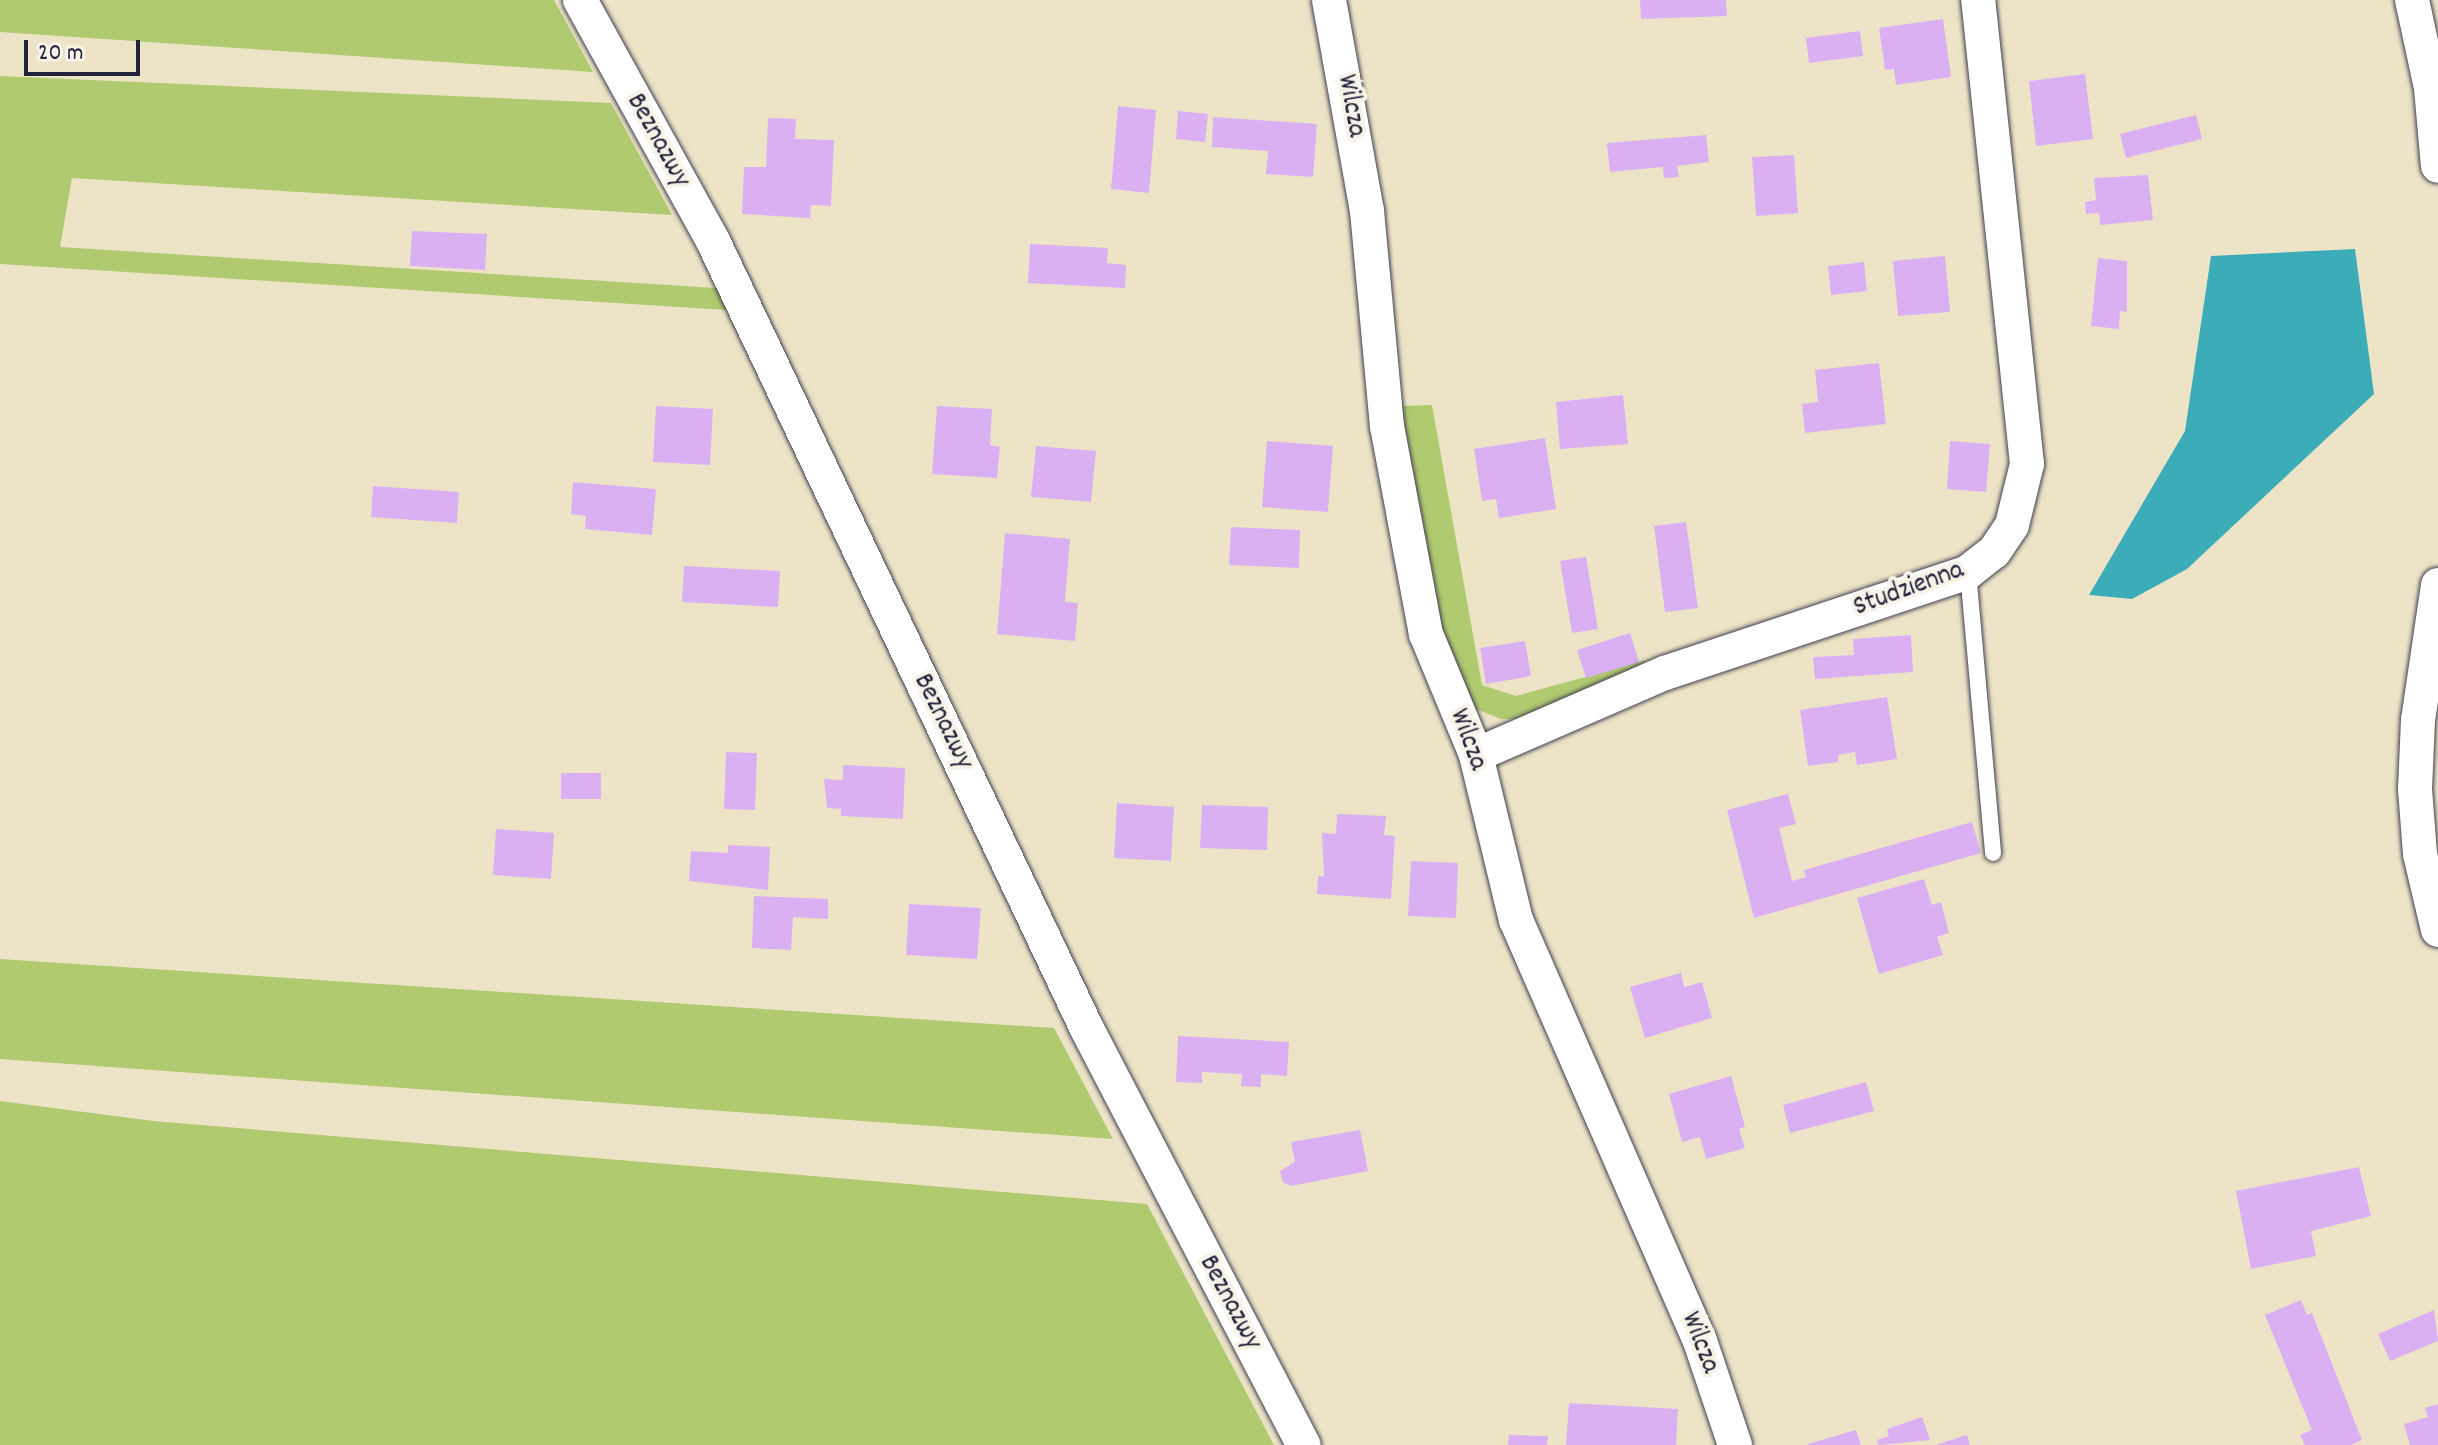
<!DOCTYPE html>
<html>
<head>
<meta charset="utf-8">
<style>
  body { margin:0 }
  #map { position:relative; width:2438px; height:1445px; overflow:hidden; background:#ede4c7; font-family:Dekko,sans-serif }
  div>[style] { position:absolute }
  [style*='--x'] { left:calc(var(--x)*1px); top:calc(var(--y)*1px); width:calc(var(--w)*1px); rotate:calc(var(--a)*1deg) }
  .green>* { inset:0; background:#b0ca70 }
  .water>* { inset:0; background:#3cacb8 }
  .building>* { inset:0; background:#dbb0f3 }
  .roads { filter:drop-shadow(0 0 2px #403f50) drop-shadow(0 0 2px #403f50) }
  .lane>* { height:16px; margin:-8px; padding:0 8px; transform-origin:8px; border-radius:8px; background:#fff }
  .street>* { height:34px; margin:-17px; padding:0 17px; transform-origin:17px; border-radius:17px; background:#fff }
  span { translate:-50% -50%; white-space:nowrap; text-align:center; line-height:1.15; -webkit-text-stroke:8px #f7f3e8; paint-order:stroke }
  .street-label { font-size:28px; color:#22223b }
  .scale { position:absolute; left:24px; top:40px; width:116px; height:36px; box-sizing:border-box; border:4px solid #22223b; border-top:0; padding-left:10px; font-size:24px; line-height:28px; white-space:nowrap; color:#22223b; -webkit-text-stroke:6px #f7f3e8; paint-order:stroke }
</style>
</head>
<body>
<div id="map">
  <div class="green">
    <i style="clip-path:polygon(0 0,554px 0,593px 72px,0 32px)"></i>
    <i style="clip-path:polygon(0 76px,611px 103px,672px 215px,72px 178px,60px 247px,717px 288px,727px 310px,0 264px)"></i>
    <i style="clip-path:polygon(1432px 405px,1482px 685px,1516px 696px,1647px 660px,1608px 684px,1525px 719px,1501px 719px,1476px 709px,1459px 692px,1450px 675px,1401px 406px)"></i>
    <i style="clip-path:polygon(0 959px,1054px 1028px,1113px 1139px,0 1059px)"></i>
    <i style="clip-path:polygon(0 1101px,153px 1121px,1147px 1204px,1274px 1445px,0 1445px)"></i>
  </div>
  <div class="water">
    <i style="clip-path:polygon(2355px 249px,2374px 394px,2187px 569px,2132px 599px,2089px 595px,2185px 431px,2211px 256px)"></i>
  </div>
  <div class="building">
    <i style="clip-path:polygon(1640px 0,1726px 0,1727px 16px,1641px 19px)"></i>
    <i style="clip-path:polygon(1943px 19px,1951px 77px,1896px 85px,1894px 69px,1885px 70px,1879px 28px)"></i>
    <i style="clip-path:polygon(1860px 31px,1863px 56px,1809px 63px,1806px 38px)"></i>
    <i style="clip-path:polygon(2085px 74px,2093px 139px,2036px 146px,2029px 81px)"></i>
    <i style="clip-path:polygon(1118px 106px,1156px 110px,1149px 193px,1111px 189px)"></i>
    <i style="clip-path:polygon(1178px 111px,1208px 114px,1205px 142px,1176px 139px)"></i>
    <i style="clip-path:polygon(2196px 115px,2202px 139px,2126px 158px,2120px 134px)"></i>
    <i style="clip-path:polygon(1213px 117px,1317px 124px,1313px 177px,1266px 174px,1268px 151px,1212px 147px)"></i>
    <i style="clip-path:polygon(768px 118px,796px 119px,795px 139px,834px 140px,831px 206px,811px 205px,810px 218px,742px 214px,744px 167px,766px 167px)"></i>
    <i style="clip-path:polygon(1706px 135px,1709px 162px,1677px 166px,1679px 177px,1664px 178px,1663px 167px,1610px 172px,1607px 143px)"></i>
    <i style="clip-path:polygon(1794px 155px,1798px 213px,1756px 216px,1752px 157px)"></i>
    <i style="clip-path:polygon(2148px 175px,2153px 220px,2100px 225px,2099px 213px,2086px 214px,2085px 202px,2096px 200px,2094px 178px)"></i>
    <i style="clip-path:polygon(412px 231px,487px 234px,485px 270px,410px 266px)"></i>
    <i style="clip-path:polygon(1030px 244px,1108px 248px,1107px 263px,1126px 265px,1125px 288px,1028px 283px)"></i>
    <i style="clip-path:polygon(1945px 256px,1950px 312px,1898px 316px,1893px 261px)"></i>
    <i style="clip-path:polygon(2098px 258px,2127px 261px,2127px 312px,2120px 311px,2119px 329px,2091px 326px)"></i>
    <i style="clip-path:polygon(1864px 262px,1867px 291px,1831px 295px,1828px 266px)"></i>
    <i style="clip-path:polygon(1879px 363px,1886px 424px,1805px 433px,1802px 404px,1818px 402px,1815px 370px)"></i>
    <i style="clip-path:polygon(1623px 395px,1628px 444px,1560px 449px,1556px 402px)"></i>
    <i style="clip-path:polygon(656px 406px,713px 409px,710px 465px,653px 462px)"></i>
    <i style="clip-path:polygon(937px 406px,992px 409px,990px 445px,1000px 447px,997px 478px,932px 474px)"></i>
    <i style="clip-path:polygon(1545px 438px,1556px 509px,1499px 518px,1496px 499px,1482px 501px,1474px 449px)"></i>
    <i style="clip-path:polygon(1267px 441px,1333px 446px,1328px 512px,1262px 507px)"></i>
    <i style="clip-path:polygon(1950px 441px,1990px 444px,1986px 492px,1947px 489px)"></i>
    <i style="clip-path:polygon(1036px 446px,1096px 451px,1091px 502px,1031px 497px)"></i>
    <i style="clip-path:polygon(573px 482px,656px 489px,652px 535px,585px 529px,586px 516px,571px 514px)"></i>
    <i style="clip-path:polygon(373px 486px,459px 492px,457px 523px,371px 517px)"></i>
    <i style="clip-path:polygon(1686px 522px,1698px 608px,1665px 612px,1654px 526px)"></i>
    <i style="clip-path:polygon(1231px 527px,1300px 530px,1299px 568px,1229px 565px)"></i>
    <i style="clip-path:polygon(1005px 533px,1070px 539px,1065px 602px,1078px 603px,1075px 641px,997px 634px)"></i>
    <i style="clip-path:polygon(1586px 557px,1598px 629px,1572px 633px,1560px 561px)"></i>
    <i style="clip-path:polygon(684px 566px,780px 571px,778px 607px,682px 602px)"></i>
    <i style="clip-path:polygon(1630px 633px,1639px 662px,1586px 678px,1577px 650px)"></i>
    <i style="clip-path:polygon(1911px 635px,1913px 672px,1815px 679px,1813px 657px,1854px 655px,1853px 639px)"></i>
    <i style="clip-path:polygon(1525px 641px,1531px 676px,1486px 684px,1480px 648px)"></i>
    <i style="clip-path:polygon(1887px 697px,1897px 759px,1857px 765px,1855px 752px,1838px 755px,1838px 762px,1808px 766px,1800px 710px)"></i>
    <i style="clip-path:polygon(726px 752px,757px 753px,755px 810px,724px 809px)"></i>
    <i style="clip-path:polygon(843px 765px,905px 768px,903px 819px,841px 816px,841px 809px,827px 808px,824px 779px,843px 780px)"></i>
    <i style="clip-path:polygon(561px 773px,601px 773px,601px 799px,561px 799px)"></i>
    <i style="clip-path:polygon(1788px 794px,1796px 824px,1779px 828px,1792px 881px,1806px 877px,1804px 870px,1972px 822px,1981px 853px,1754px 918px,1727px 810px)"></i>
    <i style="clip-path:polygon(1117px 803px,1174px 807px,1171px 861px,1114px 858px)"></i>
    <i style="clip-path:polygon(1202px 805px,1268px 807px,1267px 850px,1200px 848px)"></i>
    <i style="clip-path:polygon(1337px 814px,1386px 816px,1384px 835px,1395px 836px,1391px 899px,1317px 894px,1318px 876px,1324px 877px,1322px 833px,1336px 834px)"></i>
    <i style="clip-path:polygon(496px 829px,554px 833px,551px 879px,493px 875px)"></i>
    <i style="clip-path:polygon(728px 845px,770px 847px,768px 890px,689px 881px,691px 851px,728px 853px)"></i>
    <i style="clip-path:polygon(1411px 861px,1458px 863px,1456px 918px,1408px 916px)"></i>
    <i style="clip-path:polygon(1924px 879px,1932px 905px,1941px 902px,1949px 933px,1937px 937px,1943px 955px,1879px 974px,1857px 898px)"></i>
    <i style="clip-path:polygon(754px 896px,828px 899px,828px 919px,793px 917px,791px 950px,752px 948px)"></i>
    <i style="clip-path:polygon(909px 904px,981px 908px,977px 959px,906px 955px)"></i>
    <i style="clip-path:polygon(1681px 973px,1684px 987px,1702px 982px,1712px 1018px,1645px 1038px,1630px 987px)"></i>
    <i style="clip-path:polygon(1178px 1036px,1289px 1042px,1287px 1076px,1261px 1074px,1261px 1087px,1241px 1086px,1242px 1074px,1202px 1072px,1202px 1083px,1176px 1082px)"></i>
    <i style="clip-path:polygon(1731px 1076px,1745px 1127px,1739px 1129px,1745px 1148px,1706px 1159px,1700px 1137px,1682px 1142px,1669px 1094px)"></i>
    <i style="clip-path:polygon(1866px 1082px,1874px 1111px,1790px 1133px,1783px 1105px)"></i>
    <i style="clip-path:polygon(1360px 1130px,1368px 1171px,1291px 1186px,1283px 1182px,1280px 1171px,1295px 1162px,1291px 1142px)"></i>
    <i style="clip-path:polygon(2359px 1167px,2371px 1216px,2311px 1231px,2316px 1256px,2251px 1269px,2236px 1191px)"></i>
    <i style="clip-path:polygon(2301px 1300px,2307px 1315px,2312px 1313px,2362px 1440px,2351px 1445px,2305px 1445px,2300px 1435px,2312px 1430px,2265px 1315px)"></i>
    <i style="clip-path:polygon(2434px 1310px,2438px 1341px,2390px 1361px,2378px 1334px)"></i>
    <i style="clip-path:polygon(1569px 1403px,1678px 1409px,1676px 1445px,1566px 1445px)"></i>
    <i style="clip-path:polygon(2438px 1404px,2438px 1445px,2410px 1445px,2404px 1424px,2428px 1417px,2425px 1408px)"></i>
    <i style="clip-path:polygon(1922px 1417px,1930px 1440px,1879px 1445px,1877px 1440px,1889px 1436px,1887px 1429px)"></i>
    <i style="clip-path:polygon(1856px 1430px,1861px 1445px,1808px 1445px,1808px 1444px)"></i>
    <i style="clip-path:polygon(1509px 1435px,1548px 1436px,1547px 1445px,1508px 1445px)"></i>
    <i style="clip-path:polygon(1967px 1435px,1970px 1445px,1938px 1445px,1938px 1444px)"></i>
  </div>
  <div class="roads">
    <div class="lane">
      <i style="--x:1968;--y:572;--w:282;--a:84.9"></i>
    </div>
    <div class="street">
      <i style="--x:580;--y:0;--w:275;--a:61.1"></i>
      <i style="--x:713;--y:241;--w:872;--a:64.61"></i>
      <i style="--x:1087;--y:1029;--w:469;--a:62.5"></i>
      <i style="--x:1329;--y:0;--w:214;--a:79.8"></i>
      <i style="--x:1367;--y:211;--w:216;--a:84.7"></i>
      <i style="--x:1387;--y:426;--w:212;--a:79.4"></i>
      <i style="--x:1426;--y:634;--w:131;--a:67.5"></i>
      <i style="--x:1476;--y:755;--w:170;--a:76.4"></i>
      <i style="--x:1516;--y:920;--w:459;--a:66.4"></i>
      <i style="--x:1700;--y:1341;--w:110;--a:71.4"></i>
      <i style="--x:2412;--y:0;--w:90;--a:77.8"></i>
      <i style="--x:2431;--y:88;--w:78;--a:84.9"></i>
      <i style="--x:2438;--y:585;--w:136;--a:98.4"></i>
      <i style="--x:2418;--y:720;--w:69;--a:92.5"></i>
      <i style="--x:2415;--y:789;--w:65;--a:85.6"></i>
      <i style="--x:2420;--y:854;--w:78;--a:76.7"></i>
      <i style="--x:1476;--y:755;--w:206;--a:-23.5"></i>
      <i style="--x:1665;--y:673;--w:319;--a:-18.4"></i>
      <i style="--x:1968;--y:572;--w:33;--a:-38"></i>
      <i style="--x:1994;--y:552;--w:32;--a:-56"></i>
      <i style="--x:2012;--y:525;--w:63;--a:-76.2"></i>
      <i style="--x:2027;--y:464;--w:467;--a:-96"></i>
    </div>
  </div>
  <div class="street-label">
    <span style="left:1350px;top:106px;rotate:80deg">Wilcza</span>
    <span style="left:657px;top:141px;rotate:61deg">Beznazwy</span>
    <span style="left:1909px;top:590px;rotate:-20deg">Studzienna</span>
    <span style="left:942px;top:722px;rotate:64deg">Beznazwy</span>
    <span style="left:1467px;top:740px;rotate:70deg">Wilcza</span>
    <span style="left:1229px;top:1303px;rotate:62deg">Beznazwy</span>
    <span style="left:1699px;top:1343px;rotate:69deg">Wilcza</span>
  </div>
  <div class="scale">20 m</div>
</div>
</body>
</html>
